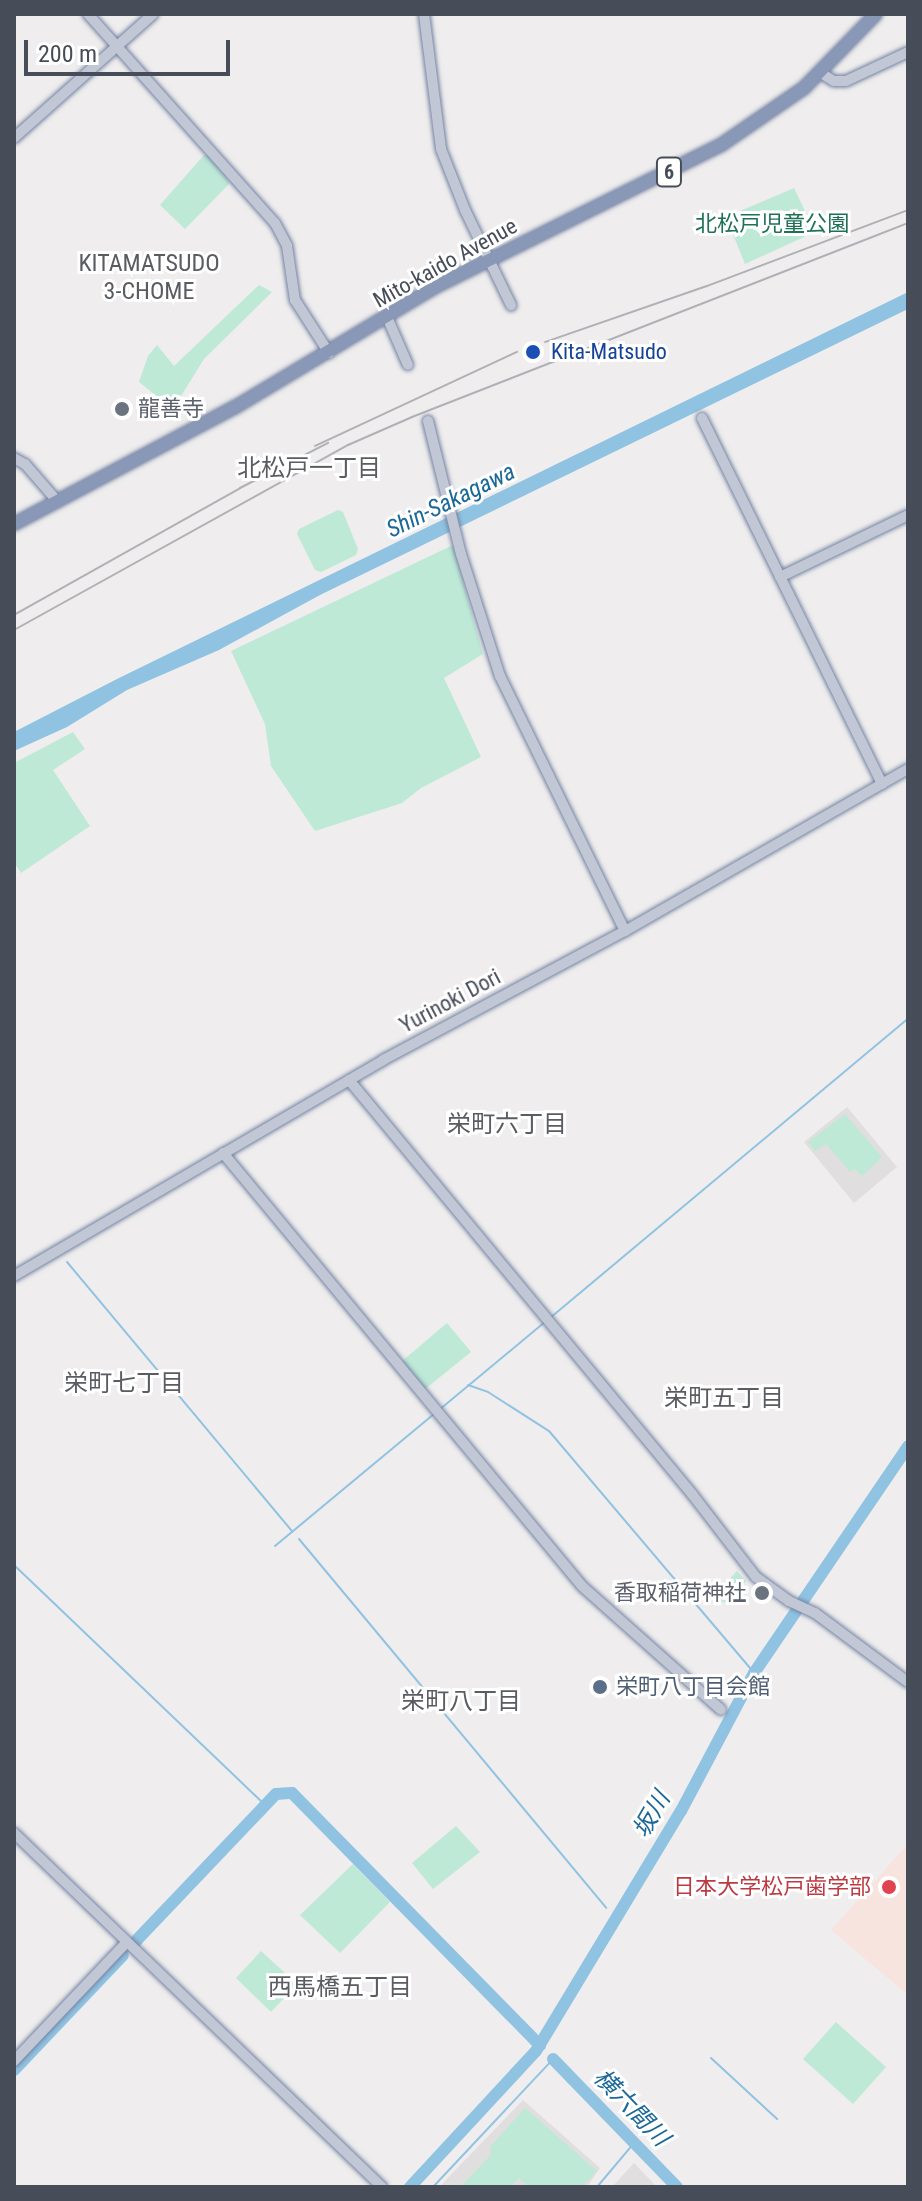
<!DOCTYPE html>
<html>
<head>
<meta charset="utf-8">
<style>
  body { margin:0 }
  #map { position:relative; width:922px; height:2201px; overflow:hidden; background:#efeded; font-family:"Roboto Condensed","Noto Sans JP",sans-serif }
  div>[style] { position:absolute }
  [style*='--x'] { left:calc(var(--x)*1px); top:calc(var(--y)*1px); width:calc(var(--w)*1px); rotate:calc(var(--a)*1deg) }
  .education>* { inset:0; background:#e0dede }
  .medical>* { inset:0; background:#f8e4de }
  .green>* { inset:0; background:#bee9d6 }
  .water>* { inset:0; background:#90c3e2 }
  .stream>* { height:2px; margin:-1px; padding:0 1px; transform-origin:1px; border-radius:1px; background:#90c3e2 }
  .river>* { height:12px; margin:-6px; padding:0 6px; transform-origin:6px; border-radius:6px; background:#90c3e2 }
  .roads { filter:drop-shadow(0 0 2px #7483a3) drop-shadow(0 0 2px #7483a3) }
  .secondary>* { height:10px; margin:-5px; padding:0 5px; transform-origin:5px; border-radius:5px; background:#c1c7d4 }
  .highway>* { height:12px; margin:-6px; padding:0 6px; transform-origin:6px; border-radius:6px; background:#8998b7 }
  .rail>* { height:2px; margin:-1px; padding:0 1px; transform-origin:1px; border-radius:1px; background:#afb1b6 }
  .dots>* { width:22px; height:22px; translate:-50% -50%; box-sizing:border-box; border:4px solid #fff; border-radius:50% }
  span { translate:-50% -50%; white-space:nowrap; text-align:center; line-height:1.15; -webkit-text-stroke:6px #fff; paint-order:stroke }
  .shield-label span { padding:2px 6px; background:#fff; border:2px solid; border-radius:6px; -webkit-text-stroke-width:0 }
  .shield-label { font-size:20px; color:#474d58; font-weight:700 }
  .park-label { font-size:22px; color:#1f7156 }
  .street-label { font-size:22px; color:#474d58 }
  .transit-label { font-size:22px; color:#164399 }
  .left { translate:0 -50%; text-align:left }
  .worship-label { font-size:22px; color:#5b616d }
  .right { translate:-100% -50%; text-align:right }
  .service-label { font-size:22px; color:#4e5e75 }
  .health-label { font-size:22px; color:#be3a42 }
  .neighbourhood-label { font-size:24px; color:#5a5c61 }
  .water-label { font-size:24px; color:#1a6998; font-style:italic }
  .frame { position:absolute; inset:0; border:16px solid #474d58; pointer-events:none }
  .scale { position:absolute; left:24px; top:40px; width:206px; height:36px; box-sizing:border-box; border:4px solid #474d58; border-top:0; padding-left:10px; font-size:24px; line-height:28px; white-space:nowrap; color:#474d58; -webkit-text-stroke:6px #fff; paint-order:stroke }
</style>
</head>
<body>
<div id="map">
  <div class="education">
    <i style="clip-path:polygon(847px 1107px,897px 1167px,854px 1203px,804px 1142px)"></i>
    <i style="clip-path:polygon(523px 2100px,600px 2168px,587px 2187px,439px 2187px)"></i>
    <i style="clip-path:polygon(634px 2163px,657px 2187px,612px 2187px)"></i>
  </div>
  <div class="medical">
    <i style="clip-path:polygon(908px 1844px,908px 1995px,831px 1930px)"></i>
  </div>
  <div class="green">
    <i style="clip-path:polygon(204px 155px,209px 156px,230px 183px,185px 229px,160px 205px)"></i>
    <i style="clip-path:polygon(794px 188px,815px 232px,745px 264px,726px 217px)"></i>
    <i style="clip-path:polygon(259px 285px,272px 292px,204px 359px,173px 409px,139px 382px,148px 356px,157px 345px,174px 366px)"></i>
    <i style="clip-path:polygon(338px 510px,343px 512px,358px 549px,356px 555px,321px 572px,315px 570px,297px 534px,299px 529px)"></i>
    <i style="clip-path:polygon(453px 545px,483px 654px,444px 678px,481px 757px,421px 788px,402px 803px,315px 831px,271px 766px,265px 724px,231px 651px)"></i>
    <i style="clip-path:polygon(73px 732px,85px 749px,53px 770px,90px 826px,21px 873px,14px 862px,14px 763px)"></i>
    <i style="clip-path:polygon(845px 1114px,882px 1157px,862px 1176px,855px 1169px,850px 1172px,826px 1144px,815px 1151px,808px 1142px)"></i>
    <i style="clip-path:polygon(447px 1323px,471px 1352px,424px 1390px,401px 1362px)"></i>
    <i style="clip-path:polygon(737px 1571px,746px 1581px,736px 1595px,733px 1592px,724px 1603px,715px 1595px)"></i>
    <i style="clip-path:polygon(456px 1826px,480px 1852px,433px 1889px,412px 1863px)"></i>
    <i style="clip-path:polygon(353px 1864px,390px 1902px,340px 1953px,300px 1915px)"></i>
    <i style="clip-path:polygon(261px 1951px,297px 1984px,271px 2012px,236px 1978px)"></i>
    <i style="clip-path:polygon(836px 2022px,886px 2067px,853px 2104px,803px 2059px)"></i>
    <i style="clip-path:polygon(525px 2108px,597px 2171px,582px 2187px,529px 2187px,519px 2178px,510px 2187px,465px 2187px,462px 2185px,491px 2155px,490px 2147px)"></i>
  </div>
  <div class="water">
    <i style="clip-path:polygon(908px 292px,908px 309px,320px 595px,219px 650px,127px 690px,67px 727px,14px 751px,14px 732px,117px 679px)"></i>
  </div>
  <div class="stream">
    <i style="--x:67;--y:1262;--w:351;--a:50.1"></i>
    <i style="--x:550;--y:1318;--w:466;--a:-39.9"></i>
    <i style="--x:468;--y:1385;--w:21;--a:19"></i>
    <i style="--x:488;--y:1392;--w:72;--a:32.6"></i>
    <i style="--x:549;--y:1431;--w:317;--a:49.7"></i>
    <i style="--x:439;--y:1410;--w:138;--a:-39.7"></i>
    <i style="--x:299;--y:1539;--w:480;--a:50.2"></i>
    <i style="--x:275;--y:1546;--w:207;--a:-39.7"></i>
    <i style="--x:14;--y:1565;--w:347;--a:43.7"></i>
    <i style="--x:711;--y:2058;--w:90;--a:42.7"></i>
    <i style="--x:433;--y:2187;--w:175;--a:-46.8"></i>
    <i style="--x:597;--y:2187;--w:57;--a:-49.9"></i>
  </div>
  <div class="river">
    <i style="--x:133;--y:1944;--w:207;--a:-46.4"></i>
    <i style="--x:276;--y:1794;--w:16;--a:-4"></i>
    <i style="--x:292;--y:1793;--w:354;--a:45.5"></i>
    <i style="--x:553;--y:2059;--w:178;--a:45.9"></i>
    <i style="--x:14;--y:2070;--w:158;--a:-46.5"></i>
    <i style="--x:410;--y:2187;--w:185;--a:-47.2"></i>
    <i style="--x:536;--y:2051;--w:280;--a:-58.9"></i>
    <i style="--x:681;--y:1811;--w:156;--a:-62.1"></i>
    <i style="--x:754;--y:1673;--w:274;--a:-55.8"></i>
  </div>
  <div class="roads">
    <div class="secondary">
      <i style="--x:88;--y:14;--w:280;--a:48.2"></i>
      <i style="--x:275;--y:223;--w:26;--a:62"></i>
      <i style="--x:287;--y:246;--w:55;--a:81.6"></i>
      <i style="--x:295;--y:300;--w:63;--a:57.3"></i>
      <i style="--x:424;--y:14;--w:136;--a:82.8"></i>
      <i style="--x:441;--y:149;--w:66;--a:68.5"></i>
      <i style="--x:465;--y:210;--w:106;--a:64.2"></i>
      <i style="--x:821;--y:73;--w:15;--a:32"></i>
      <i style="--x:834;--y:81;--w:12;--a:0"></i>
      <i style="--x:846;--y:81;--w:68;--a:-25.1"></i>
      <i style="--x:14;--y:138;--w:186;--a:-41.7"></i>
      <i style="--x:387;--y:317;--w:52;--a:66.4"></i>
      <i style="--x:702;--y:418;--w:408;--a:63.8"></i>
      <i style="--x:428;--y:421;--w:137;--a:76.1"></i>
      <i style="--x:461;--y:554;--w:128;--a:72.3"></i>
      <i style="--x:500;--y:676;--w:284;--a:63.9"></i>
      <i style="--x:14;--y:458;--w:13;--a:29"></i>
      <i style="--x:25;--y:464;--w:50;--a:49"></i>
      <i style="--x:780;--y:577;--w:142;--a:-25.8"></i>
      <i style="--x:349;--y:1080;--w:538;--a:50.36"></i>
      <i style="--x:692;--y:1494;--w:105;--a:52.4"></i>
      <i style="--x:756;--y:1577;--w:41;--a:36"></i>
      <i style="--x:789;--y:1601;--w:29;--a:25"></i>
      <i style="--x:815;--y:1613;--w:116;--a:36.6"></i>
      <i style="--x:223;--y:1153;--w:562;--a:50.34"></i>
      <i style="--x:582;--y:1586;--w:186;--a:41.7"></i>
      <i style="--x:14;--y:1276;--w:428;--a:-30.3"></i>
      <i style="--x:383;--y:1060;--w:274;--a:-28.1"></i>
      <i style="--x:625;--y:931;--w:326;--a:-29.8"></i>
      <i style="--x:14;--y:1833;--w:511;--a:43.89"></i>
      <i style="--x:14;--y:2061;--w:163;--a:-46.5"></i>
    </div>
    <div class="highway">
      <i style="--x:14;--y:524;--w:252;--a:-27.9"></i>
      <i style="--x:237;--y:406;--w:231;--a:-31"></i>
      <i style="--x:435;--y:287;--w:319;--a:-26.4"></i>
      <i style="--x:721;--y:145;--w:101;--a:-34.5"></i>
      <i style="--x:804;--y:88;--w:103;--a:-45.8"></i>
    </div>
  </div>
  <div class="rail">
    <i style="--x:545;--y:342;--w:171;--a:-19.1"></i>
    <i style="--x:707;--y:286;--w:215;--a:-20.7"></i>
    <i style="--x:315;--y:446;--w:223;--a:-25"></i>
    <i style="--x:14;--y:615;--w:259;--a:-29.3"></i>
    <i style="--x:240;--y:488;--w:99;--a:-27.1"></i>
    <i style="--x:14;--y:630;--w:382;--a:-29"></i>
    <i style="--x:348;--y:445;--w:70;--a:-23.6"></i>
    <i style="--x:412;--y:417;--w:533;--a:-21.36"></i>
  </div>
  <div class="dots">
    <i style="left:533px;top:352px;background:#1a4fb4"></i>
    <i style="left:122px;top:409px;background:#6b7280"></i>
    <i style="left:762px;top:1593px;background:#6b7280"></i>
    <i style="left:600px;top:1687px;background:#5c6f8a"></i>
    <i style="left:889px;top:1887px;background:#e0444e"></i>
  </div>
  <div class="shield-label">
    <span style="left:669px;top:172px">6</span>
  </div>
  <div class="park-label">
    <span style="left:772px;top:224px">北松戸児童公園</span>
  </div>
  <div class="street-label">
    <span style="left:445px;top:263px;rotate:-29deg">Mito-kaido Avenue</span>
    <span style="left:450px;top:1001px;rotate:-28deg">Yurinoki Dori</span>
  </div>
  <div class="transit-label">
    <span class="left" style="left:551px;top:352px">Kita-Matsudo</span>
  </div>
  <div class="worship-label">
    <span class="left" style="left:138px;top:409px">龍善寺</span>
    <span class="right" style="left:746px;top:1593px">香取稲荷神社</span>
  </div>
  <div class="service-label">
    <span class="left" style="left:616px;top:1687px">栄町八丁目会館</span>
  </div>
  <div class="health-label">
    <span class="right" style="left:871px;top:1887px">日本大学松戸歯学部</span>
  </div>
  <div class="neighbourhood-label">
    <span style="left:149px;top:278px">KITAMATSUDO<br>3-CHOME</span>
    <span style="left:309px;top:469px">北松戸一丁目</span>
    <span style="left:507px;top:1125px">栄町六丁目</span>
    <span style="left:124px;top:1384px">栄町七丁目</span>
    <span style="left:724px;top:1399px">栄町五丁目</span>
    <span style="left:461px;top:1702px">栄町八丁目</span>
    <span style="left:340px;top:1988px">西馬橋五丁目</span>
  </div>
  <div class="water-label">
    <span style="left:451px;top:501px;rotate:-26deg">Shin-Sakagawa</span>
    <span style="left:652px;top:1815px;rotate:-60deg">坂川</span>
    <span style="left:631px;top:2108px;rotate:46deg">横六間川</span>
  </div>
  <div class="frame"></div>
  <div class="scale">200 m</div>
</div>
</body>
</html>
